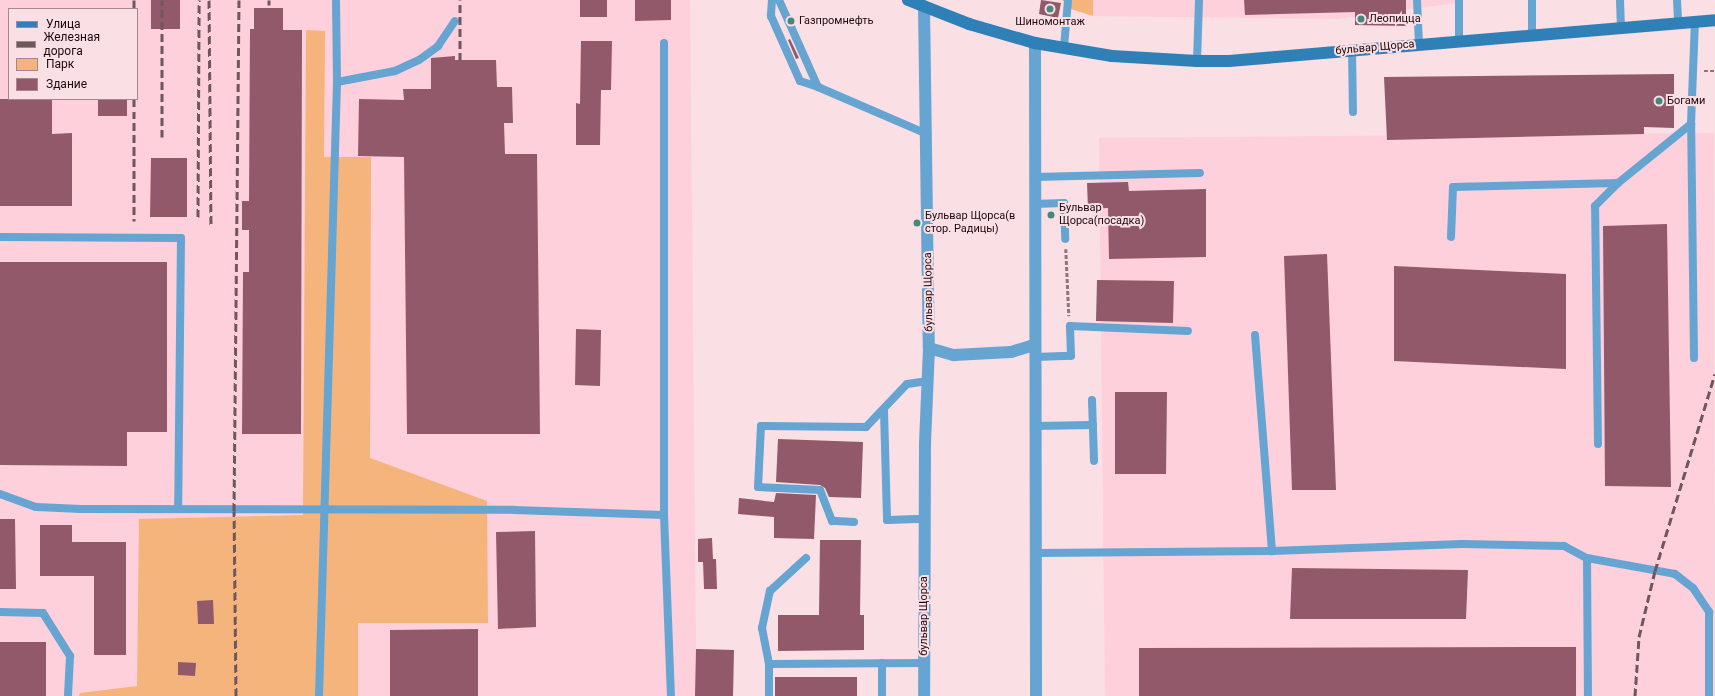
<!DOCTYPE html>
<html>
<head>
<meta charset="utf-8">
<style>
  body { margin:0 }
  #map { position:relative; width:1715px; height:696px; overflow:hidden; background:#fadfe5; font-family:Roboto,sans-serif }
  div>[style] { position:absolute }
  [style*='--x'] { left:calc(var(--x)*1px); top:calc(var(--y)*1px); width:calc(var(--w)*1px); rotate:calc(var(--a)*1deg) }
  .built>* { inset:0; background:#fdd0db }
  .green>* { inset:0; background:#f5b47b }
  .building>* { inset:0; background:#915969 }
  .path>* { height:2.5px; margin-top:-1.25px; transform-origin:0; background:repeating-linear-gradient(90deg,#8d757b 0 4px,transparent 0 6px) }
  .service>* { height:8px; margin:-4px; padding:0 4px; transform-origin:4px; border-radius:4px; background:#66a4d2 }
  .minor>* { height:12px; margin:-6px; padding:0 6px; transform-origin:6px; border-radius:6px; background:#66a4d2 }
  .tertiary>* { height:12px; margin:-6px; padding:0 6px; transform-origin:6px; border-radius:6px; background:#66a4d2 }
  .secondary>* { height:12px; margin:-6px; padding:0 6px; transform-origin:6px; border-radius:6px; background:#2f80b6 }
  .rail>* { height:3px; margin-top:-1.5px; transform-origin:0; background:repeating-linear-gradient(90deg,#6e575d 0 8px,transparent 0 12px) }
  .dots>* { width:11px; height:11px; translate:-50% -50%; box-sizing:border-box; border:2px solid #fadfe5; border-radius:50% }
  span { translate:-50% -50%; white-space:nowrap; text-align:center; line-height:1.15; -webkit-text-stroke:4px #fadfe5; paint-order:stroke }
  .poi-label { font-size:11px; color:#1e090f }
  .left { translate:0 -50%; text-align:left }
  .street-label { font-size:11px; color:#1e090f }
  .legend { position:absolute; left:8px; top:8px; width:130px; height:92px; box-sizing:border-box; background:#fadfe5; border:1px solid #a2898f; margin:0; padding:5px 7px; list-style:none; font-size:12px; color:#1e090f }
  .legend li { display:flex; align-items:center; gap:8px; height:20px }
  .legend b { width:20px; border:1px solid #a2898f }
</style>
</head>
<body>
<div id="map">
  <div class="built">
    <i style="clip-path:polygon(evenodd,0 0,690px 0,696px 649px,734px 650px,733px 696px,0 696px,0 0,9px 9px,137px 9px,137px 99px,9px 99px,9px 9px)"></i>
    <i style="clip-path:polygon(1093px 0,1456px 0,1456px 3px,1337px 19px,1093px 16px)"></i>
    <i style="clip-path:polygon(1714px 133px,1715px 696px,1105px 696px,1099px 138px)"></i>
  </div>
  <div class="green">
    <i style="clip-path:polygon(1062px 0,1093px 0,1093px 16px,1071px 9px)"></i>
    <i style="clip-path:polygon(306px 30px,325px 31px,324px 157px,371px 157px,370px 458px,487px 501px,488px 623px,358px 623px,358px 696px,79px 696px,80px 693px,137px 686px,139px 519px,303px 515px)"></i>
  </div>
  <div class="building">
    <i style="clip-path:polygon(151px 0,180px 0,180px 29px,151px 29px)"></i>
    <i style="clip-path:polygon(580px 0,607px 0,607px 17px,580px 17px)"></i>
    <i style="clip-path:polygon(635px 0,671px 0,671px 20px,635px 21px)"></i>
    <i style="clip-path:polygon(1041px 0,1061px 3px,1058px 18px,1039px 14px)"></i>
    <i style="clip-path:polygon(1244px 0,1406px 0,1406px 26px,1355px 25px,1355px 12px,1245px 15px)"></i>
    <i style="clip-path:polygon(254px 8px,283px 8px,283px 30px,302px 30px,301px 434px,242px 434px,243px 272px,249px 272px,249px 230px,242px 230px,242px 201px,249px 201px,250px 29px,254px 29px)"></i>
    <i style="clip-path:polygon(790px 39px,799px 58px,796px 59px,788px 40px)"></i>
    <i style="clip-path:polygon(581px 41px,612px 41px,611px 90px,601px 90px,600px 145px,576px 145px,576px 103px,580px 104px)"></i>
    <i style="clip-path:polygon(455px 56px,455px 60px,496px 60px,497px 87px,512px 87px,513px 123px,504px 123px,505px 154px,537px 154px,540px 434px,407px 434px,404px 157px,358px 156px,359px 99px,404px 100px,403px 89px,431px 89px,431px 58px)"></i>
    <i style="clip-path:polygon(1674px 74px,1674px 128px,1644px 127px,1644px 134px,1387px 140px,1384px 77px)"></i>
    <i style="clip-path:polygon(0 99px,52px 99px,52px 134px,72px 133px,72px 206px,0 206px)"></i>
    <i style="clip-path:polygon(98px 99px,127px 99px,127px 116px,98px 116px)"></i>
    <i style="clip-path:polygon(151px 158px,187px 158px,187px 217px,150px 217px)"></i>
    <i style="clip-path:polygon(1128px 182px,1129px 191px,1206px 189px,1206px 257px,1109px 259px,1108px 208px,1088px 209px,1087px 183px)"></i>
    <i style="clip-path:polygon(1667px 224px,1671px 487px,1605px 486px,1603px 226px)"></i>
    <i style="clip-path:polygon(1327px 254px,1336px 490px,1292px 490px,1284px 256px)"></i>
    <i style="clip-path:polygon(0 262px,167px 262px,167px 432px,127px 432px,127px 466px,0 465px)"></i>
    <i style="clip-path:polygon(1394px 266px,1566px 274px,1566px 369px,1394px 361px)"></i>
    <i style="clip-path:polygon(1097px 280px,1174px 281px,1173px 323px,1096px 321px)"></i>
    <i style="clip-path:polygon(576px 329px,601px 330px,600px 386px,575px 385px)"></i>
    <i style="clip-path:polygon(1115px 392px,1167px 392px,1166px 474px,1115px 474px)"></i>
    <i style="clip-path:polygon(778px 439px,863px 442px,861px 498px,829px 497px,825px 488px,820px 485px,776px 482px)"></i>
    <i style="clip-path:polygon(776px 493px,816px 495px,814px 539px,774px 538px,774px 517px,738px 514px,739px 498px,774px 502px)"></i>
    <i style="clip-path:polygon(0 519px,15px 519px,16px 589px,0 589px)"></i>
    <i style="clip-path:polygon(40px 525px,72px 525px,72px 542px,126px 542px,126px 655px,94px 655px,94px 576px,40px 576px)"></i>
    <i style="clip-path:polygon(535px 531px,536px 627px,498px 629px,496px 532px)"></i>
    <i style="clip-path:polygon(712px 538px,713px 559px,716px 559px,717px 589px,704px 589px,703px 562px,698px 562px,698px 539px)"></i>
    <i style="clip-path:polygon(820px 540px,861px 540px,860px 615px,864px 615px,864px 650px,778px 651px,778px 615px,819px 615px)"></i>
    <i style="clip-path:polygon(1292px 568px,1468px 570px,1466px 619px,1290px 619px)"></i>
    <i style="clip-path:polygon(213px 600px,214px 624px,198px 624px,197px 601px)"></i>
    <i style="clip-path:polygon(478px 629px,478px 696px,390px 696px,390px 630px)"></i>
    <i style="clip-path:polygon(0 642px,46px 642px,46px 696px,0 696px)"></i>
    <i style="clip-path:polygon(1576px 647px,1576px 696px,1139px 696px,1139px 648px)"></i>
    <i style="clip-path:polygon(696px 649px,734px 650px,733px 696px,695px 696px)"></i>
    <i style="clip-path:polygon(178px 662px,196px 663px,195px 676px,178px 675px)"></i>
    <i style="clip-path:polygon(775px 677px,857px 677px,857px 696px,775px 696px)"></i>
  </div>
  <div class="path">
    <i style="--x:1704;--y:71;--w:11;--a:0"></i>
    <i style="--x:1066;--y:249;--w:67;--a:87.4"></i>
  </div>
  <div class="service">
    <i style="--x:772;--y:0;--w:16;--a:94"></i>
    <i style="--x:771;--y:16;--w:71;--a:66"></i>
    <i style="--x:800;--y:81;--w:19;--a:18"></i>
    <i style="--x:779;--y:0;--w:95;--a:65.9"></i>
    <i style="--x:818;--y:87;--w:119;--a:23.3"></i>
    <i style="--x:1417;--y:0;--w:44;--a:87.4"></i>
    <i style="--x:1620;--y:0;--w:27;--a:88"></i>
    <i style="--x:1677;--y:0;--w:22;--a:87"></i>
    <i style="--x:1532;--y:35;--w:35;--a:-90"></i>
    <i style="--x:1459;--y:41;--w:41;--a:-90"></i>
    <i style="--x:664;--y:43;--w:472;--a:90"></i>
    <i style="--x:664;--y:515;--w:181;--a:87.8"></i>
    <i style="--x:1064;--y:47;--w:47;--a:-85.1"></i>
    <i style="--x:1352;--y:50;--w:62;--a:89.1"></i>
    <i style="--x:1197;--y:61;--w:61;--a:-88.1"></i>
    <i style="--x:337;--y:82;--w:59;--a:-10.7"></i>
    <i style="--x:395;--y:71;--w:26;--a:-25"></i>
    <i style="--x:419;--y:60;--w:24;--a:-36"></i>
    <i style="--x:438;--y:46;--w:30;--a:-56"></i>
    <i style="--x:1034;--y:177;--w:166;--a:-1.4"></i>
    <i style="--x:1034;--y:204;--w:30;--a:-2"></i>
    <i style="--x:1064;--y:203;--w:36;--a:88"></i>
    <i style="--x:0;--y:237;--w:181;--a:0.3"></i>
    <i style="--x:181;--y:238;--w:271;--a:90.6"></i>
    <i style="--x:1451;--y:237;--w:50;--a:-87.7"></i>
    <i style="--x:1453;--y:187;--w:165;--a:-1.4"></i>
    <i style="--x:1255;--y:335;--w:217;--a:85.5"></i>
    <i style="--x:1035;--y:357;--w:36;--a:-2"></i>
    <i style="--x:1071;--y:356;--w:30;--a:-92"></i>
    <i style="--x:1070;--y:326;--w:118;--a:2.4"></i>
    <i style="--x:1694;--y:358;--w:234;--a:-90.7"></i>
    <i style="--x:1691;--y:124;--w:102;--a:-87.8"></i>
    <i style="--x:1092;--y:400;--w:61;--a:88.1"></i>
    <i style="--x:884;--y:411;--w:109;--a:88.4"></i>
    <i style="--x:887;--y:520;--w:38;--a:-2"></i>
    <i style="--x:1035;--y:426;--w:58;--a:-1"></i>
    <i style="--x:1598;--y:444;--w:238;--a:-90.7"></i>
    <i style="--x:1595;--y:206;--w:33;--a:-45"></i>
    <i style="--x:1618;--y:183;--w:94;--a:-38.9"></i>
    <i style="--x:0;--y:494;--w:38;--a:20"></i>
    <i style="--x:36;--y:507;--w:45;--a:2.5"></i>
    <i style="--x:81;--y:509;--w:433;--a:0.1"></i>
    <i style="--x:514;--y:510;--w:150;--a:1.9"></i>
    <i style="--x:854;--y:522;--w:22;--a:-177"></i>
    <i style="--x:832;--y:521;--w:33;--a:-111"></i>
    <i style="--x:820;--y:490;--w:62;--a:-177.2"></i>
    <i style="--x:758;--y:487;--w:61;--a:-87.2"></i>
    <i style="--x:761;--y:426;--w:105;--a:0.5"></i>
    <i style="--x:866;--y:427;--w:59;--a:-46.4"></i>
    <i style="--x:907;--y:384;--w:21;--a:-8"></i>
    <i style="--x:1038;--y:553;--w:234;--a:-0.5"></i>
    <i style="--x:1272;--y:551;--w:190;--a:-2.1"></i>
    <i style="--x:1462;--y:544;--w:102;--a:1.1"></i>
    <i style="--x:1564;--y:546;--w:26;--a:28"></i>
    <i style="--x:1587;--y:558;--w:138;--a:89.6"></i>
    <i style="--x:1587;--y:558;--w:89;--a:10.3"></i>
    <i style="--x:1675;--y:574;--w:23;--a:38"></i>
    <i style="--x:1693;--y:588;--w:29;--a:56"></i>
    <i style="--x:1709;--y:612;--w:84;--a:90"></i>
    <i style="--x:0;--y:612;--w:43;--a:1.3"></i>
    <i style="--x:43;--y:613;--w:51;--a:57.9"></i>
    <i style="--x:70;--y:656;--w:40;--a:92.9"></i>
    <i style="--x:769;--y:664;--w:155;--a:-0.4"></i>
    <i style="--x:319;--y:696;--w:614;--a:-88.32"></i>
    <i style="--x:337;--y:82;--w:82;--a:-90.7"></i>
    <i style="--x:769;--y:696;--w:32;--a:-90"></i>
    <i style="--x:769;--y:664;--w:37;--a:-101"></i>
    <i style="--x:762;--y:628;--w:38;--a:-78"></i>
    <i style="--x:770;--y:591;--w:49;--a:-42.5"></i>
    <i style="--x:882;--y:696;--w:33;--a:-90"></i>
  </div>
  <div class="minor">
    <i style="--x:929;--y:348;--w:26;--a:16"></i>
    <i style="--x:954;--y:355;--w:57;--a:-3"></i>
    <i style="--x:1011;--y:352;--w:24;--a:-17"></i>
  </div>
  <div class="tertiary">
    <i style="--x:924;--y:6;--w:342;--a:89.2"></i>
    <i style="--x:929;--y:348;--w:96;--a:92.4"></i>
    <i style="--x:925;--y:444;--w:252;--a:90.2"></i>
    <i style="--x:1035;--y:43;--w:653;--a:89.91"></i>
  </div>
  <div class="secondary">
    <i style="--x:908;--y:0;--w:66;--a:21.5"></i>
    <i style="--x:969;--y:24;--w:69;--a:16.1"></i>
    <i style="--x:1035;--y:43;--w:78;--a:9.6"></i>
    <i style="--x:1112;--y:56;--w:85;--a:3.4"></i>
    <i style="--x:1197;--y:61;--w:32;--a:0"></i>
    <i style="--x:1229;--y:61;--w:488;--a:-4.8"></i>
  </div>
  <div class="rail">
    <i style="--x:134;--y:0;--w:9;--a:90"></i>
    <i style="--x:209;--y:0;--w:225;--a:89.5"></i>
    <i style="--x:269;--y:0;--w:5;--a:90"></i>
    <i style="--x:460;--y:60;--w:60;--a:-90"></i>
    <i style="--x:134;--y:99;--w:122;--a:90"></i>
    <i style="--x:162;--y:137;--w:137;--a:-90"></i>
    <i style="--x:198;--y:217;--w:217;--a:-89.7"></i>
    <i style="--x:236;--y:696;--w:185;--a:-90.6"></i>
    <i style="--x:234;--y:511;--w:511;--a:-89.44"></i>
    <i style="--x:1635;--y:696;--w:59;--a:-86.1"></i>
    <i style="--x:1639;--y:637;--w:68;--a:-76.4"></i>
    <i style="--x:1655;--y:571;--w:206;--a:-73.1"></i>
  </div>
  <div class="dots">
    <i style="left:1050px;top:9px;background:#44897e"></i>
    <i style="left:1361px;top:19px;background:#44897e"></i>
    <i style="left:791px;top:21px;background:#44897e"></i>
    <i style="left:1659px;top:101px;background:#44897e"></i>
    <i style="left:1051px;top:215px;background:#44897e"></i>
    <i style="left:917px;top:223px;background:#44897e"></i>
  </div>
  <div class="poi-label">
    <span class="left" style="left:1369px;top:19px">Леопицца</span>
    <span class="left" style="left:799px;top:21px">Газпромнефть</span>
    <span style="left:1050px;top:22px">Шиномонтаж</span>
    <span class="left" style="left:1667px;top:101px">Богами</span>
    <span class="left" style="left:1059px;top:215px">Бульвар<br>Щорса(посадка)</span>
    <span class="left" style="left:925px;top:223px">Бульвар Щорса(в<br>стор. Радицы)</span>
  </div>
  <div class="street-label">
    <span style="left:1375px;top:48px;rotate:-5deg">бульвар Щорса</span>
    <span style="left:929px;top:292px;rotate:-91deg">бульвар Щорса</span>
    <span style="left:924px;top:616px;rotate:-90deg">бульвар Щорса</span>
  </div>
  <ul class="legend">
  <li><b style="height:5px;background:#2f80b6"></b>Улица</li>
  <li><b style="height:5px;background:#6e575d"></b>Железная дорога</li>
  <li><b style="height:11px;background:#f5b47b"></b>Парк</li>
  <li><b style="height:11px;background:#915969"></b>Здание</li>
  </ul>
</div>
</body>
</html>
